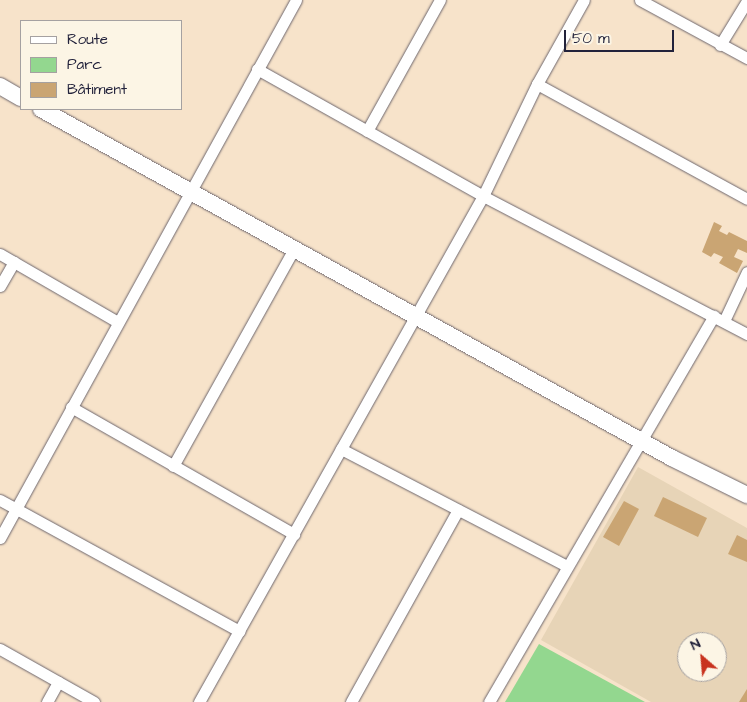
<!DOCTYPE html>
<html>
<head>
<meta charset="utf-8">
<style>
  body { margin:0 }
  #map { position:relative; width:747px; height:702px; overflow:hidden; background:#f7e3ca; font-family:"Architects Daughter",sans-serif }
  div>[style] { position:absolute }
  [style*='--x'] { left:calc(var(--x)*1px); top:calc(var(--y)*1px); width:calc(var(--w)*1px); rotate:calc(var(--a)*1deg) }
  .built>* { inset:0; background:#e7d4b7 }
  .green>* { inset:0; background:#93d78f }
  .building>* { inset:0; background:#caa573 }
  .roads { filter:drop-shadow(0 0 1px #6d666d) drop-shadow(0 0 1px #6d666d) }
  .street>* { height:11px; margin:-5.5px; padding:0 5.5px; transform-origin:5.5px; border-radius:5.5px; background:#fff }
  .secondary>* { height:16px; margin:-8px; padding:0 8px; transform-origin:8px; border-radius:8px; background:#fff }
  span { translate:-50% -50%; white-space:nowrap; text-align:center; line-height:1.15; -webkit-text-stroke:4px #fcf5e5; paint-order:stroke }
  .legend { position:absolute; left:20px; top:20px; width:162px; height:90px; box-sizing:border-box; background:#fcf5e5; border:1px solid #a5a1a1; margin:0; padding:6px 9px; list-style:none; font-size:15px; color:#22223b }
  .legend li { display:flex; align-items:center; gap:10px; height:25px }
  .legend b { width:25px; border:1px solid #a5a1a1 }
  .north { position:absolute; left:677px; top:632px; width:50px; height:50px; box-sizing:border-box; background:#fcf5e5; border:1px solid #a5a1a1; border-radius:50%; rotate:333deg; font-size:14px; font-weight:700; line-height:20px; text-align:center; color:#22223b }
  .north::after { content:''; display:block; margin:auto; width:18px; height:22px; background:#c8321e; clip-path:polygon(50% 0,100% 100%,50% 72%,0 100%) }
  .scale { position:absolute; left:564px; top:30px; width:110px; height:22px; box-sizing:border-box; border:2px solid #22223b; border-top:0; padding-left:6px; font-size:15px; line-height:18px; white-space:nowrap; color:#22223b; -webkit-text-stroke:4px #fcf5e5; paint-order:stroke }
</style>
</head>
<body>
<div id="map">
  <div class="built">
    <i style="clip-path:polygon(evenodd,638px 467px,747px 528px,747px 702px,651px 702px,541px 640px,638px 467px,687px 642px,717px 642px,717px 672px,687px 672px,687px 642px)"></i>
  </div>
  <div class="green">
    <i style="clip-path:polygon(539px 644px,645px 702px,505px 702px)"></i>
  </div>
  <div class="building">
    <i style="clip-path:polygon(714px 222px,722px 226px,719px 231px,727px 235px,729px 232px,747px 241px,747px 253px,738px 249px,734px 257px,743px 261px,737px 273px,719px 263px,723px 257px,714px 253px,711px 257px,702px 252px)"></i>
    <i style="clip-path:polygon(663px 497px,707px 518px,698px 537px,654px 516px)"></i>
    <i style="clip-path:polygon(624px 501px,639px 509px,619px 546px,603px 537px)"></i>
    <i style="clip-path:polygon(737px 535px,747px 540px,747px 562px,728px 554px)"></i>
    <i style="clip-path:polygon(747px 689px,747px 702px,739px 702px)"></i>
  </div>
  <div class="roads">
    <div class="street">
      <i style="--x:640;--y:0;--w:122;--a:28.5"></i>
      <i style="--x:720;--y:45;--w:52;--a:-58.5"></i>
      <i style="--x:257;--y:69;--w:259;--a:29.3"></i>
      <i style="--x:483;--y:196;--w:298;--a:27.6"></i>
      <i style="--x:537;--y:84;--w:239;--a:28.7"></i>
      <i style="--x:367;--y:131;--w:150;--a:-60.9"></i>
      <i style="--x:0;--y:254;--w:136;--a:30"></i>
      <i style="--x:0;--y:286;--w:28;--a:-60"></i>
      <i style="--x:724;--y:321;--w:54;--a:-64.9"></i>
      <i style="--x:71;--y:407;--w:257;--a:29.7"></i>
      <i style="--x:341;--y:449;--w:254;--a:27.4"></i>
      <i style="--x:173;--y:466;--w:248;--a:-60.9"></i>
      <i style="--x:0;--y:500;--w:273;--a:28.7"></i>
      <i style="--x:0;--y:538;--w:614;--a:-61.18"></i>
      <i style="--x:0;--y:649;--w:108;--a:29.4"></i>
      <i style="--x:47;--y:702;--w:23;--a:-61"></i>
      <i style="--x:199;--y:702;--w:580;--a:-60.7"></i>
      <i style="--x:483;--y:196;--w:124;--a:-64.3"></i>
      <i style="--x:537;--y:84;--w:96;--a:-60.8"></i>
      <i style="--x:351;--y:702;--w:220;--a:-60.9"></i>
      <i style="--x:489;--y:702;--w:447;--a:-59.8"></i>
    </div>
    <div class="secondary">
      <i style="--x:0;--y:86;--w:24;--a:30"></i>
      <i style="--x:41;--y:109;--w:721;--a:28.95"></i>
      <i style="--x:672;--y:458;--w:84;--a:26.3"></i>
    </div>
  </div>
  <ul class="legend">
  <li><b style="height:6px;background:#fff"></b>Route</li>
  <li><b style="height:14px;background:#93d78f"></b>Parc</li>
  <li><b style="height:14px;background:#caa573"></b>Bâtiment</li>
  </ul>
  <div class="north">N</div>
  <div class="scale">50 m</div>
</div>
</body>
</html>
